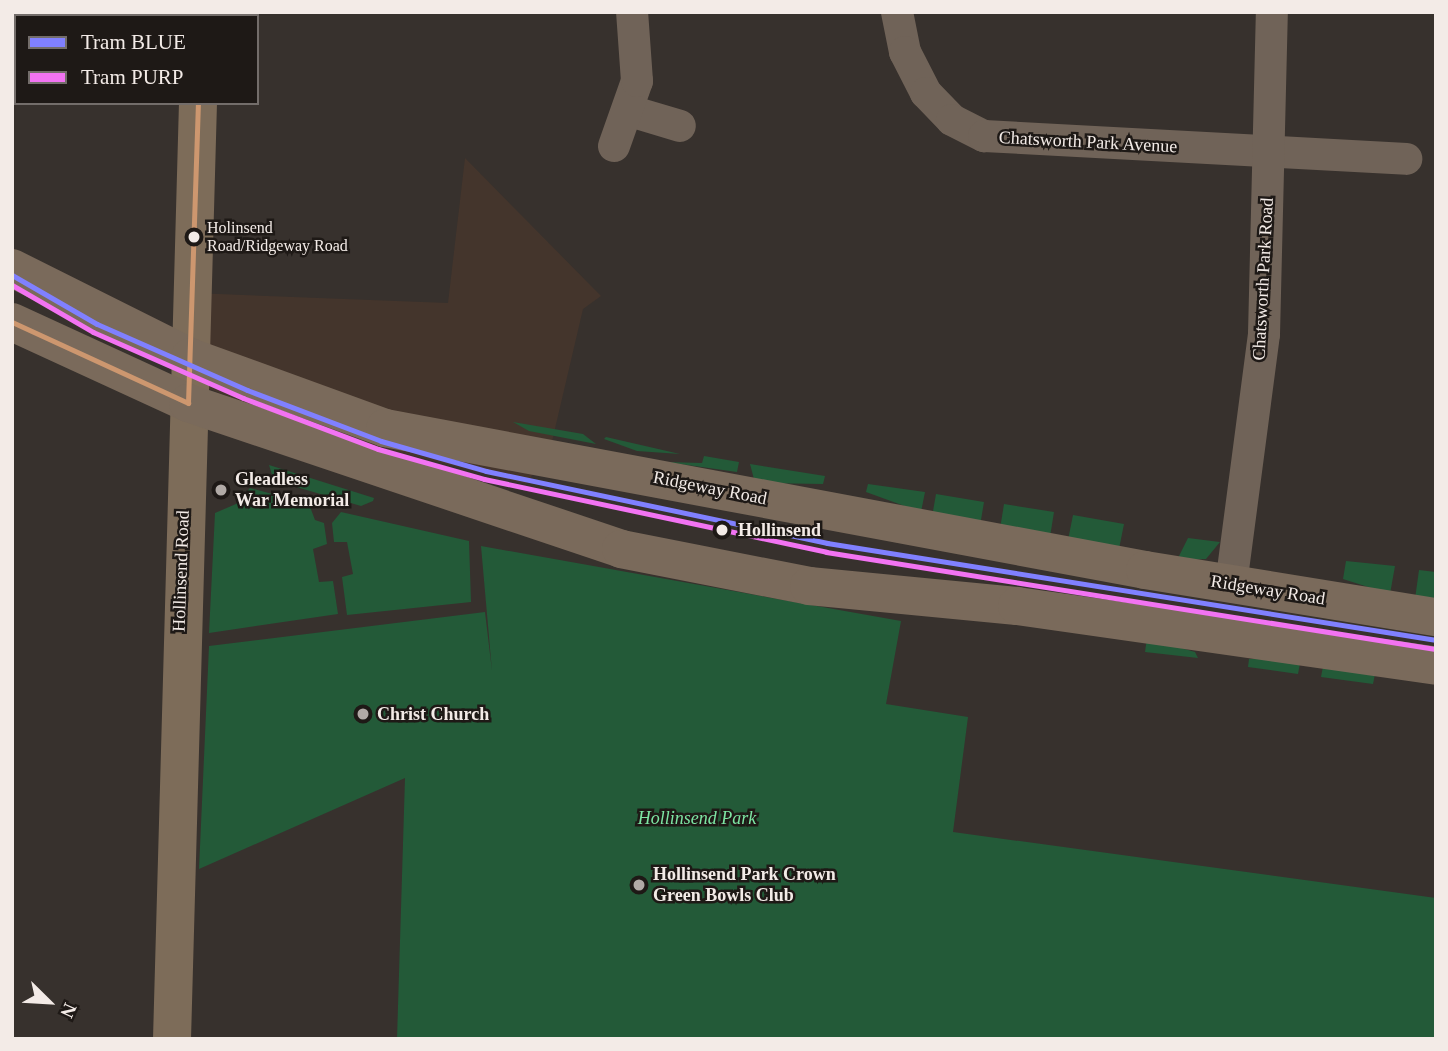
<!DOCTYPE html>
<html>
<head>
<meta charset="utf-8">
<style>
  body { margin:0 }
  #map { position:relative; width:1448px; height:1051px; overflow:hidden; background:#37312d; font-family:Georgia,serif }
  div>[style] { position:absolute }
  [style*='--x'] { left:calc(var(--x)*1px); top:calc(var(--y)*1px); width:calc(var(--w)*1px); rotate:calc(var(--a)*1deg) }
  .built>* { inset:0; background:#44352c }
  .green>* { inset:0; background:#235a38 }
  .minor>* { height:32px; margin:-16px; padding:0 16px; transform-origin:16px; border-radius:16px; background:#706358 }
  .major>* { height:38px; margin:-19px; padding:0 19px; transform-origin:19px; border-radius:19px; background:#7d6c59 }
  .highway>* { height:38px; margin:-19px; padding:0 19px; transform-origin:19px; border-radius:19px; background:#7a6a5b }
  .bus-1>* { height:5px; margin:-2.5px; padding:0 2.5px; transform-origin:2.5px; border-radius:2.5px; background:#cd976f }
  .tram-1>* { height:5px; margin:-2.5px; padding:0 2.5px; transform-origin:2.5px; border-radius:2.5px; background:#8080ff }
  .tram-2>* { height:5px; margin:-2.5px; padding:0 2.5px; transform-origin:2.5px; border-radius:2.5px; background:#f273f2 }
  .dots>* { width:19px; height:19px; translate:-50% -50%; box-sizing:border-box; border:4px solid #1e1916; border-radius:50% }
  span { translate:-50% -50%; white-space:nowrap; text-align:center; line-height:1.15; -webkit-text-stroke:5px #1e1916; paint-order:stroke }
  .bus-label { font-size:16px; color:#f3ebe7 }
  .left { translate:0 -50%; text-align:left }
  .street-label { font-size:18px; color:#f3ebe7 }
  .poi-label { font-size:18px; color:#f3ebe7; font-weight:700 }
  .stop-label { font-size:18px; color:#f3ebe7; font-weight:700 }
  .park-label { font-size:18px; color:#7de5a3; font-style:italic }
  .frame { position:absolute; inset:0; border:14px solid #f3ebe7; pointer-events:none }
  .legend { position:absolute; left:14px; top:14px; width:245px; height:91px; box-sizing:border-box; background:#1e1916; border:2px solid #736d6a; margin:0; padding:9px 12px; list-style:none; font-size:21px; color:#f3ebe7 }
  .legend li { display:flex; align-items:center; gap:14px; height:35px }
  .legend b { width:35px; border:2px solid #736d6a }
  .north { position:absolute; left:14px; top:967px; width:70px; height:70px; -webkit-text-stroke:5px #1e1916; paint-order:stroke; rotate:114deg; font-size:19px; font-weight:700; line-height:28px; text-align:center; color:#f3ebe7 }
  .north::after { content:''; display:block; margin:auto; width:24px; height:32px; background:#f3ebe7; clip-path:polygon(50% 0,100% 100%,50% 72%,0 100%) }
</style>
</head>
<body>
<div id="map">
  <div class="built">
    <i style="clip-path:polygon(465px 158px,601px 296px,583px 309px,550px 450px,526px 484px,325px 434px,189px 381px,193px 293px,448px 303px)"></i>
  </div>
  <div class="green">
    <i style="clip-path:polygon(513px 422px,583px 434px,596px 444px,529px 431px)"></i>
    <i style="clip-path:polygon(604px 439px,606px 437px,680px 454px,637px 451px)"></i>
    <i style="clip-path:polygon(704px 456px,739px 462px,737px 472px,666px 462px,702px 463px)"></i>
    <i style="clip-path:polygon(750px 464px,825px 476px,823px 484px,755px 483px)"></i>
    <i style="clip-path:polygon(269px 465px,374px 498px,373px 501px,361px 506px,293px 486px,273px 478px)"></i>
    <i style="clip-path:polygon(868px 484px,925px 492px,921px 512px,866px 492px)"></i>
    <i style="clip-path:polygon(250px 488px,309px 504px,315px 520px,324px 523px,327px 544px,313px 549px,319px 582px,333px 581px,338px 614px,209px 633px,215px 513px,236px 504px)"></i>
    <i style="clip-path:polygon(936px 494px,984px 502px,980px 526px,932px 517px)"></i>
    <i style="clip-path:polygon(1004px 504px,1054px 512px,1050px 537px,1000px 529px)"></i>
    <i style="clip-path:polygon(341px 512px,469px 541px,471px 602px,347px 615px,342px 577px,353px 574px,347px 542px,334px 542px,332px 523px)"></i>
    <i style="clip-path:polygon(1073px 515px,1124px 524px,1119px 549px,1068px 540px)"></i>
    <i style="clip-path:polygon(1188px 538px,1220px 542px,1206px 559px,1177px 560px)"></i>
    <i style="clip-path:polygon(481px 546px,901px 621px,886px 704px,968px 717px,953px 832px,1436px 898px,1436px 1039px,397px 1039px,405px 778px,199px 869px,209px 646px,485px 612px,492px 671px)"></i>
    <i style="clip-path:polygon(1346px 561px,1395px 566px,1390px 594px,1343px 579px)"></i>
    <i style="clip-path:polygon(1419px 570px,1436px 572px,1436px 603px,1415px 599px)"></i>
    <i style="clip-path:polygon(1147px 638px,1195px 652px,1198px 658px,1145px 652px)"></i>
    <i style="clip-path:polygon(1301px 658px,1298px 674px,1248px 667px,1249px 659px)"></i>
    <i style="clip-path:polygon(1324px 661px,1376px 669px,1373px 684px,1321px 677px)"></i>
  </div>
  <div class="minor">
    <i style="--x:897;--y:12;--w:41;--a:78.7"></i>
    <i style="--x:905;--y:52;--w:46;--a:62.9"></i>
    <i style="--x:926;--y:93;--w:37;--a:46"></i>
    <i style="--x:952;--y:120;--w:36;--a:27"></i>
    <i style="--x:984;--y:136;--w:423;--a:3.1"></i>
    <i style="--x:630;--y:111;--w:52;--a:16.7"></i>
    <i style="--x:614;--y:146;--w:69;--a:-70.5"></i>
    <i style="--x:637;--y:81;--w:69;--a:-94.1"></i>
    <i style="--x:1231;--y:585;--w:253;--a:-82.5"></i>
    <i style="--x:1264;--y:334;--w:322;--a:-88.6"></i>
  </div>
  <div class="major">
    <i style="--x:200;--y:16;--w:4;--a:-90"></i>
    <i style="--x:172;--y:1039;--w:936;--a:-88.41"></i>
  </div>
  <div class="highway">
    <i style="--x:12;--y:268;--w:199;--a:26.6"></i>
    <i style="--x:190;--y:357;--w:208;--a:20"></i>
    <i style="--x:385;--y:428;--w:773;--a:10.58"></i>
    <i style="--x:1145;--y:570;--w:295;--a:9.2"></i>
    <i style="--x:12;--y:322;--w:194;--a:24.7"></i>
    <i style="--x:188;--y:403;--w:457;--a:18.6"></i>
    <i style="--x:621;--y:549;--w:192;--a:11.1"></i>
    <i style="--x:809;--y:586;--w:209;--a:5.5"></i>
    <i style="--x:1017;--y:606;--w:423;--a:8.1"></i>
  </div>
  <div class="bus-1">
    <i style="--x:12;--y:322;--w:194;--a:24.7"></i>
    <i style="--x:188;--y:403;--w:300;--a:-88.1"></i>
  </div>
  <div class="tram-1">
    <i style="--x:12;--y:275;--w:98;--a:30"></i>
    <i style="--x:97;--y:324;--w:164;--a:23.7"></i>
    <i style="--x:247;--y:390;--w:143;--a:20.8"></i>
    <i style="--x:381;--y:441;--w:109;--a:15.9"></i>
    <i style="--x:486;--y:471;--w:349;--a:11.9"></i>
    <i style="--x:827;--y:543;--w:617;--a:9.05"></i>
  </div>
  <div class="tram-2">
    <i style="--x:12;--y:285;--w:94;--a:30.1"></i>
    <i style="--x:93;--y:332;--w:164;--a:23.7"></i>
    <i style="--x:243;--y:398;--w:144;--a:20.7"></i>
    <i style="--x:378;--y:449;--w:110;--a:15.8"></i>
    <i style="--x:484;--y:479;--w:350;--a:12"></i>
    <i style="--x:826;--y:552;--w:617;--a:9.05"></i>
  </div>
  <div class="dots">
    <i style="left:194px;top:237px;background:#f3ebe7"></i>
    <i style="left:221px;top:490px;background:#b1aaa6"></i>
    <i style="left:722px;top:530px;background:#f3ebe7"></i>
    <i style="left:363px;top:714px;background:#b1aaa6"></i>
    <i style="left:639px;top:885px;background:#b1aaa6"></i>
  </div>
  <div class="bus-label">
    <span class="left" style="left:207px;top:237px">Holinsend<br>Road/Ridgeway Road</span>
  </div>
  <div class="street-label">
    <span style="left:1088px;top:142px;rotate:3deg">Chatsworth Park Avenue</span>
    <span style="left:1263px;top:279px;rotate:-87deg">Chatsworth Park Road</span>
    <span style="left:710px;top:488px;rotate:11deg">Ridgeway Road</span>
    <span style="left:181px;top:571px;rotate:-88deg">Hollinsend Road</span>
    <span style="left:1268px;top:590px;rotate:9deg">Ridgeway Road</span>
  </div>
  <div class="poi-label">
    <span class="left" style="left:235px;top:490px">Gleadless<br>War Memorial</span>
    <span class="left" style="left:377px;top:714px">Christ Church</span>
    <span class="left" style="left:653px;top:885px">Hollinsend Park Crown<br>Green Bowls Club</span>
  </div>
  <div class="stop-label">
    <span class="left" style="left:738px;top:530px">Hollinsend</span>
  </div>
  <div class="park-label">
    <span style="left:697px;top:818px">Hollinsend Park</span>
  </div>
  <div class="frame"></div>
  <ul class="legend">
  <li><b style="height:9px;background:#8080ff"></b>Tram BLUE</li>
  <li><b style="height:9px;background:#f273f2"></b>Tram PURP</li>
  </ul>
  <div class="north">N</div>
</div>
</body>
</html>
